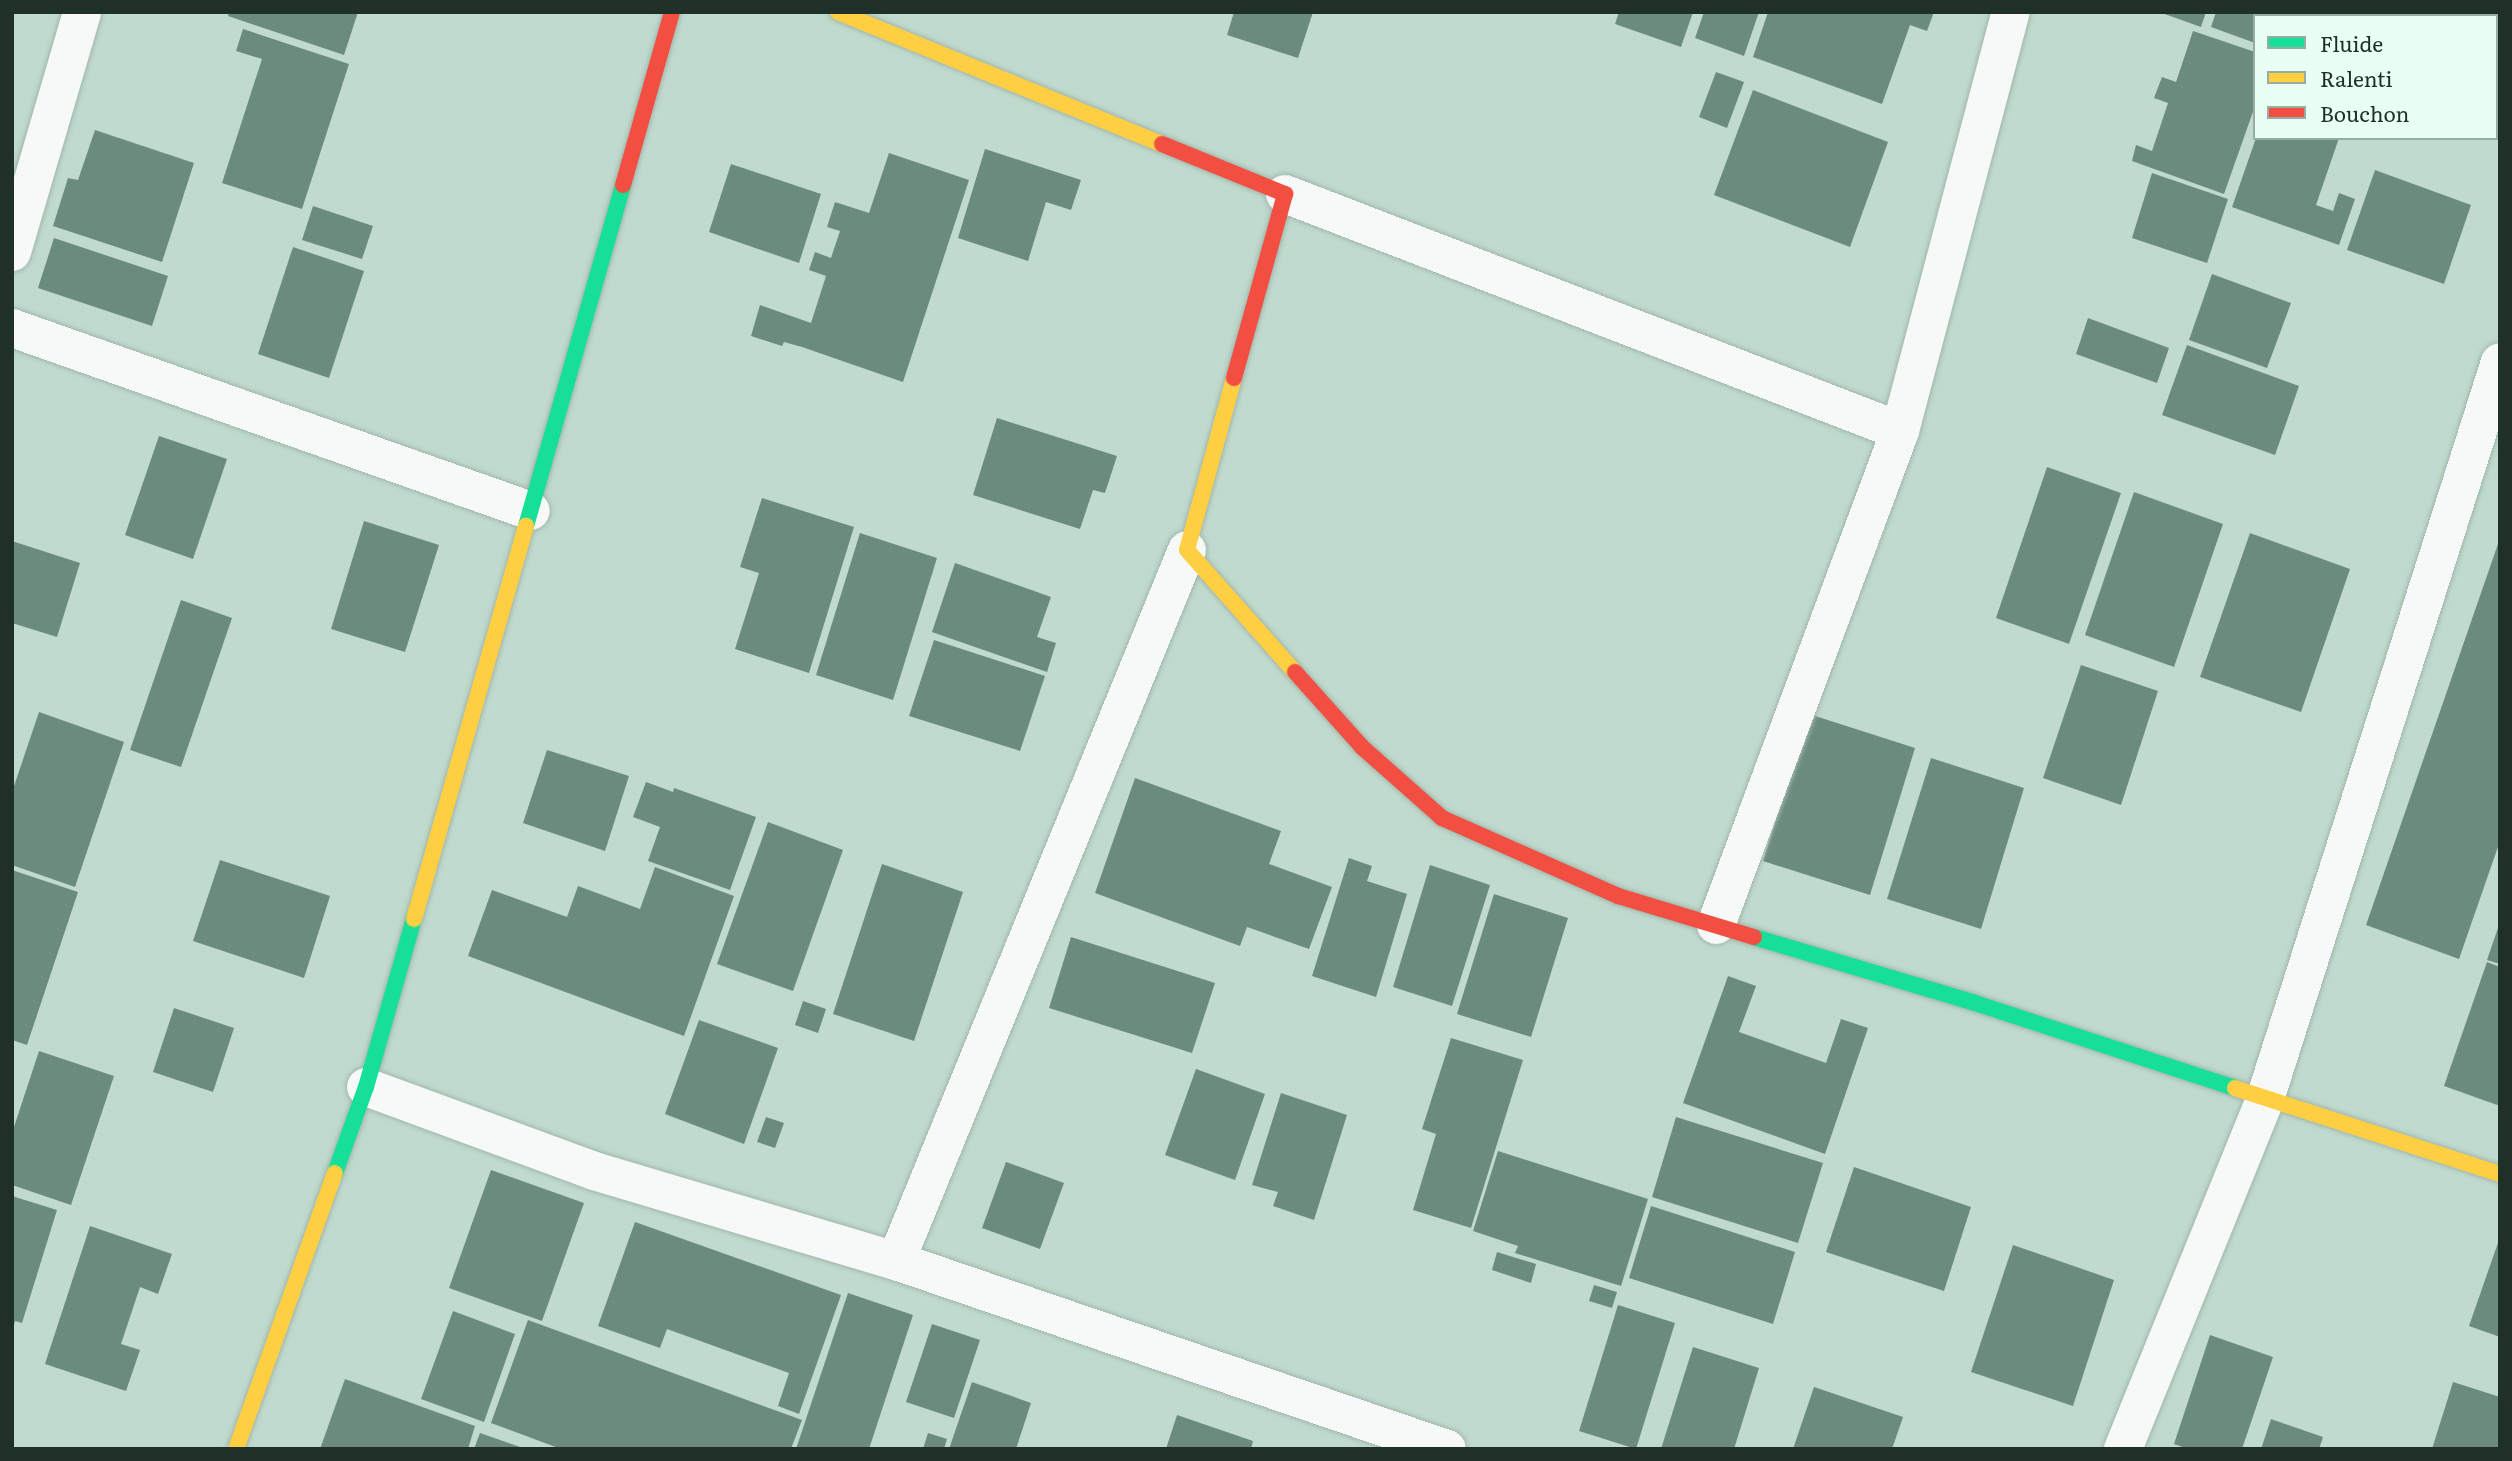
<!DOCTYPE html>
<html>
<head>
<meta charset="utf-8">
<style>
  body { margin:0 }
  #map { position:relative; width:2512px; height:1461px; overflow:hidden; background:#c0dacd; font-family:Literata,serif }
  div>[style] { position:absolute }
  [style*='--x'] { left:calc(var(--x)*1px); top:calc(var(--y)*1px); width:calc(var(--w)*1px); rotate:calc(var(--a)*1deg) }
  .building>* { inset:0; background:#6c8b7f }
  .roads { filter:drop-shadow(0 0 2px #a1b6ac) drop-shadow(0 0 2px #a1b6ac) }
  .street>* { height:38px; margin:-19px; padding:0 19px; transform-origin:19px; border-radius:19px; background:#f6f9f8 }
  .fast>* { height:16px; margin:-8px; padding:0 8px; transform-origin:8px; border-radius:8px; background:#16e098 }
  .slow>* { height:16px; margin:-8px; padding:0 8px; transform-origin:8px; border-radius:8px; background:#ffcf43 }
  .jam>* { height:16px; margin:-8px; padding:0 8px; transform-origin:8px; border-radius:8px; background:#f24e42 }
  span { translate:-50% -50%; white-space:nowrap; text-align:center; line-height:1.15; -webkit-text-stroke:7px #e8fff3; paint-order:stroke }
  .frame { position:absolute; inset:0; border:14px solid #1e3028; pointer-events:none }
  .legend { position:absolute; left:2253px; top:14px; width:245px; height:126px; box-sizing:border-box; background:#e8fff3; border:2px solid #97aca2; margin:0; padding:9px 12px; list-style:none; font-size:21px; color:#1e3028 }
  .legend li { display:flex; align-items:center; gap:14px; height:35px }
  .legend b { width:35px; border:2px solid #97aca2 }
</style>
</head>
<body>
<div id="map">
  <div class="building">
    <i style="clip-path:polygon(229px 12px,358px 12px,344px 55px,228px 16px)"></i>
    <i style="clip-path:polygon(1234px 12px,1313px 12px,1298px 58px,1227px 35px)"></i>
    <i style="clip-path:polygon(1619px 12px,1693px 12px,1681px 47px,1615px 24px)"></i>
    <i style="clip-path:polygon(1704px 12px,1759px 12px,1744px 56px,1695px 38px)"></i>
    <i style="clip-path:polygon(1768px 12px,1934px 12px,1927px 31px,1910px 25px,1882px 104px,1753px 57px)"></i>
    <i style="clip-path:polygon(2159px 12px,2206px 12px,2201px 27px)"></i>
    <i style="clip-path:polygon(2216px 12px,2296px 12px,2295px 16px,2255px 16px,2255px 43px,2211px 27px)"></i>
    <i style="clip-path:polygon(2308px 12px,2418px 12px,2417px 16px,2306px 16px)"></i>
    <i style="clip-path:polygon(243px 29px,349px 64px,302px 209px,222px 183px,262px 59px,236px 51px)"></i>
    <i style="clip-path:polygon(2193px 31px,2255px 52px,2255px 106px,2224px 194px,2132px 161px,2136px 145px,2152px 151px,2168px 103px,2154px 98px,2162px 77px,2176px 82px)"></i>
    <i style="clip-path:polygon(1716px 72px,1744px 82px,1727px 128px,1699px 117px)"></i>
    <i style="clip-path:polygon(1753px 90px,1888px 142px,1850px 247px,1714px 195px)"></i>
    <i style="clip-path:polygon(95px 130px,194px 163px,162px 262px,53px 226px,68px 178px,78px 180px)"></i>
    <i style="clip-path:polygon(2256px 138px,2339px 138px,2316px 205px,2333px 211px,2339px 193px,2355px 199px,2339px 245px,2232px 207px)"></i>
    <i style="clip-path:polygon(985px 149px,1081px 180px,1071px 210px,1046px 202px,1028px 261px,958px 238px)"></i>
    <i style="clip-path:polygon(889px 153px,969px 180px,903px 382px,802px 347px,784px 342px,782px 346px,751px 336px,760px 305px,811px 323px,826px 276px,809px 270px,815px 252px,831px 258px,840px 231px,827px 227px,835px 202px,869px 213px)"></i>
    <i style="clip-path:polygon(731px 164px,821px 194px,799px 263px,709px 232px)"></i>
    <i style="clip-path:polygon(2375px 170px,2471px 205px,2444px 284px,2347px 250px)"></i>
    <i style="clip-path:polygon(2152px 173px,2228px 199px,2207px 263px,2132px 238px)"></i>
    <i style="clip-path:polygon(313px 206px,373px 226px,362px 259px,302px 240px)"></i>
    <i style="clip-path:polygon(54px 238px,168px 276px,152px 326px,38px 288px)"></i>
    <i style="clip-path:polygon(293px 247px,364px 271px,329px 378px,258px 354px)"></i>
    <i style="clip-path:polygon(2212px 274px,2291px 303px,2267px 368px,2189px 340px)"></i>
    <i style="clip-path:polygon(2088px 318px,2169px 348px,2157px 383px,2076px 354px)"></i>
    <i style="clip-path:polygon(2187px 345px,2299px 386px,2275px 455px,2162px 415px)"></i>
    <i style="clip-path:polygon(997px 418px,1117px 456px,1105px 493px,1093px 490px,1080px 529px,973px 495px)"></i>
    <i style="clip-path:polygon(159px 436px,227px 459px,193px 559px,125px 535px)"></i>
    <i style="clip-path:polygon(2047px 467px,2121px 493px,2069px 644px,1996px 618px)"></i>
    <i style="clip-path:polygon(2134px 492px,2223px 524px,2174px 667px,2085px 635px)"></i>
    <i style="clip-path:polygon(762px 498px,854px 527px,809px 673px,735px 649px,759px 573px,740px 567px)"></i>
    <i style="clip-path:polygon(364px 521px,439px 545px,405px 652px,331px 629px)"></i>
    <i style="clip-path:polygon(860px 533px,937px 558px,893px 700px,816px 675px)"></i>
    <i style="clip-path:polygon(2250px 533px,2350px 569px,2301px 712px,2200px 677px)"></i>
    <i style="clip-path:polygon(12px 541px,80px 563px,57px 637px,12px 623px)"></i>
    <i style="clip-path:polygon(2499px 541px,2500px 841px,2459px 959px,2366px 925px)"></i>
    <i style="clip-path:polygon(955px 563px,1051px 597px,1037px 637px,1056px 643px,1047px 672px,932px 632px)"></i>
    <i style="clip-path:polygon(181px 600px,232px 618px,181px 767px,130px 750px)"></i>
    <i style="clip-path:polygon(934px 640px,1045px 676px,1020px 751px,909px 716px)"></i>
    <i style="clip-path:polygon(2081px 665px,2158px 691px,2121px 805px,2043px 778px)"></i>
    <i style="clip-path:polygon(39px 712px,124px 742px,75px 887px,12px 865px,12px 792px)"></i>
    <i style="clip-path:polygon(1809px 714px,1915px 748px,1870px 895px,1763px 861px)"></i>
    <i style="clip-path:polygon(547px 750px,629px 776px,605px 851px,523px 823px)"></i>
    <i style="clip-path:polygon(1931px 758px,2024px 788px,1981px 929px,1887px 899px)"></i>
    <i style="clip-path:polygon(1135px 778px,1281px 831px,1269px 864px,1332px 887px,1309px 949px,1247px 927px,1240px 946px,1095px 893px)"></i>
    <i style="clip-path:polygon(646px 782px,673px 792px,674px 788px,756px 817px,730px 890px,648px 861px,660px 827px,633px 817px)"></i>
    <i style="clip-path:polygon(768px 822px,843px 850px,793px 991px,717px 964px)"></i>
    <i style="clip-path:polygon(1349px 858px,1372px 866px,1367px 881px,1407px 894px,1376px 997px,1312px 976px)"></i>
    <i style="clip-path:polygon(220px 860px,330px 896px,304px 978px,193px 941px)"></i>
    <i style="clip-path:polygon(882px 864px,963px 892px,914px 1041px,833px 1014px)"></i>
    <i style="clip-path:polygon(1430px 865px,1490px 885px,1452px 1006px,1393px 987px)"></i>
    <i style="clip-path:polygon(655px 867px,734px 896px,684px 1036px,468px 956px,492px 890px,567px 917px,578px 886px,640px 909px)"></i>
    <i style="clip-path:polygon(12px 870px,78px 892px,27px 1045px,12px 1040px)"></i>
    <i style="clip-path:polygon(1494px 894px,1568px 918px,1531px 1037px,1457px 1014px)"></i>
    <i style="clip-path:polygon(2499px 925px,2500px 925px,2500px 964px,2487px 960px)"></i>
    <i style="clip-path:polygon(1071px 937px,1215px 983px,1192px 1053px,1049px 1008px)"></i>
    <i style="clip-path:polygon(2487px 962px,2500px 967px,2500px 1106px,2444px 1086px)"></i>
    <i style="clip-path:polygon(1728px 976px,1756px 986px,1739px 1032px,1826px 1063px,1841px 1019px,1868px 1028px,1825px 1154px,1683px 1103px)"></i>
    <i style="clip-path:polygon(803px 1001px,826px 1009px,818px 1033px,795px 1025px)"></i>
    <i style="clip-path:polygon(174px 1008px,234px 1028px,213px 1092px,153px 1072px)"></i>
    <i style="clip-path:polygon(699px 1020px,778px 1048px,744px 1144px,665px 1114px)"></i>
    <i style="clip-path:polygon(1451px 1038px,1523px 1060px,1471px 1228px,1413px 1210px,1436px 1134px,1422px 1129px)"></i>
    <i style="clip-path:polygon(39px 1051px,114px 1076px,71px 1205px,12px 1185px,12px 1133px)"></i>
    <i style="clip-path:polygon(1196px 1069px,1265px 1094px,1235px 1180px,1165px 1155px)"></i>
    <i style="clip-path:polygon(1281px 1093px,1347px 1115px,1314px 1220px,1273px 1206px,1278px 1192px,1252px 1185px)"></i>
    <i style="clip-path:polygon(766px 1117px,784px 1123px,775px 1148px,757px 1142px)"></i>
    <i style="clip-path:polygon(1676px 1117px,1823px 1163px,1798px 1243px,1652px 1197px)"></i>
    <i style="clip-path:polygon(1498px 1151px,1648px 1199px,1621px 1286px,1515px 1253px,1518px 1246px,1473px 1231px)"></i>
    <i style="clip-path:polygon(1006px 1162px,1064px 1183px,1040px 1249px,982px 1228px)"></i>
    <i style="clip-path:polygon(1854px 1167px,1971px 1207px,1944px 1291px,1826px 1252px)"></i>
    <i style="clip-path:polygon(491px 1170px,584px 1203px,542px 1321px,449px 1288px)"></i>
    <i style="clip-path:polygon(12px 1196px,57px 1210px,22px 1323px,15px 1321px,13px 1329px)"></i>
    <i style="clip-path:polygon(1651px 1206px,1795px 1252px,1773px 1324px,1629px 1278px)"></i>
    <i style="clip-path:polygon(635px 1222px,841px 1295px,799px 1414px,778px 1406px,789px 1373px,667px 1329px,660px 1348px,598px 1326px)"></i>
    <i style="clip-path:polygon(90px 1226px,172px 1254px,158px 1294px,140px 1287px,121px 1344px,140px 1350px,126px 1391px,45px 1364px)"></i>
    <i style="clip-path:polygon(2500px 1237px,2500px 1337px,2469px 1326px)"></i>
    <i style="clip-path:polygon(2013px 1245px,2114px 1280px,2073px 1406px,1971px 1372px)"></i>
    <i style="clip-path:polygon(1497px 1252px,1536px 1264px,1531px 1283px,1492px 1270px)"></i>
    <i style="clip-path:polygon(1594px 1285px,1617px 1292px,1612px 1308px,1589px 1301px)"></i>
    <i style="clip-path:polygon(848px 1293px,913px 1315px,869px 1449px,796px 1449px)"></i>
    <i style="clip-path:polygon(1618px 1305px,1675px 1323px,1636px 1449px,1579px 1431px)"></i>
    <i style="clip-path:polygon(453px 1311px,515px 1334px,484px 1422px,421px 1399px)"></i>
    <i style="clip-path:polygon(528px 1320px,802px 1420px,791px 1449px,561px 1449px,491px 1423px)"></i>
    <i style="clip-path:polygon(932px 1324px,980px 1340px,954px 1418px,906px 1402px)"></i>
    <i style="clip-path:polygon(2210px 1335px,2273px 1357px,2242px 1449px,2188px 1449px,2174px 1444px)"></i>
    <i style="clip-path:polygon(1693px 1347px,1759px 1368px,1734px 1449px,1661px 1449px)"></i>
    <i style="clip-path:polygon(345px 1379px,475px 1426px,468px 1449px,320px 1449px)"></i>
    <i style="clip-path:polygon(972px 1382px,1031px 1403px,1016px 1449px,949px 1449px)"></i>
    <i style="clip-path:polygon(2453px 1382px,2500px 1397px,2500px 1449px,2432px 1449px)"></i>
    <i style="clip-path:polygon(1814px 1387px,1903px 1417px,1892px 1449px,1793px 1449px)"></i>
    <i style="clip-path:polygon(1177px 1415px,1253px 1441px,1251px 1449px,1166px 1449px)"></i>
    <i style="clip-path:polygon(2271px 1419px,2323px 1437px,2319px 1449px,2261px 1449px)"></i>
    <i style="clip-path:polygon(480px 1433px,523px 1448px,523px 1449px,474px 1449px)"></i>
    <i style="clip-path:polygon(928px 1433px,947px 1439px,944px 1449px,923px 1449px)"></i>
  </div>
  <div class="roads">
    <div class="street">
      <i style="--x:1285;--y:194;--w:659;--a:21.07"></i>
      <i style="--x:12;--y:252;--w:250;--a:-73.7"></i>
      <i style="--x:12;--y:328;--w:550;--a:19.42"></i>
      <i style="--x:1716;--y:925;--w:527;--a:-69.57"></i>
      <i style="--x:1900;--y:431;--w:433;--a:-75.2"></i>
      <i style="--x:366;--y:1087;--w:243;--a:20.2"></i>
      <i style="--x:594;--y:1171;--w:315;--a:16.6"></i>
      <i style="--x:896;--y:1261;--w:768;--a:-67.74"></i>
      <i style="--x:896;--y:1261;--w:582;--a:18.84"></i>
      <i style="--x:2123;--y:1449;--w:381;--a:-67.9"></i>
      <i style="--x:2266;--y:1096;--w:770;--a:-72.32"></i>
    </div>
    <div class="fast">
      <i style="--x:526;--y:526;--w:355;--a:-74.1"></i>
      <i style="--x:1754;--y:937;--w:231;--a:16.6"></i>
      <i style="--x:1975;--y:1003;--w:274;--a:18.1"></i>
      <i style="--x:335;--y:1173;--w:91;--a:-70.2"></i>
      <i style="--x:366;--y:1087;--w:175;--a:-74.1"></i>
    </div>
    <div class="slow">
      <i style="--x:838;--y:12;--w:350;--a:22.2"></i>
      <i style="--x:1234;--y:378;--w:178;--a:105.3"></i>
      <i style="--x:1187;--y:550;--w:163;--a:48.5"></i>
      <i style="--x:414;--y:919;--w:409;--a:-74.1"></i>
      <i style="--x:2235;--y:1088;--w:279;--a:18"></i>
      <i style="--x:236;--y:1449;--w:293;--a:-70.3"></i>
    </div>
    <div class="jam">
      <i style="--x:1162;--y:144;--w:133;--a:22.1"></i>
      <i style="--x:1285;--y:194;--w:191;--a:105.5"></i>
      <i style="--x:623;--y:185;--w:180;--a:-74.2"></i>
      <i style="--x:1295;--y:672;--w:101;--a:48.2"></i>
      <i style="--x:1362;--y:747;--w:107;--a:41.6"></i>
      <i style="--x:1442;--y:818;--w:193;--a:23.9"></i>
      <i style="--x:1618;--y:896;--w:142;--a:16.8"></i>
    </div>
  </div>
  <div class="frame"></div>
  <ul class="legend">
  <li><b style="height:9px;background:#16e098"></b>Fluide</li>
  <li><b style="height:9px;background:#ffcf43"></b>Ralenti</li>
  <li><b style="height:9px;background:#f24e42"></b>Bouchon</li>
  </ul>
</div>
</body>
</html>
